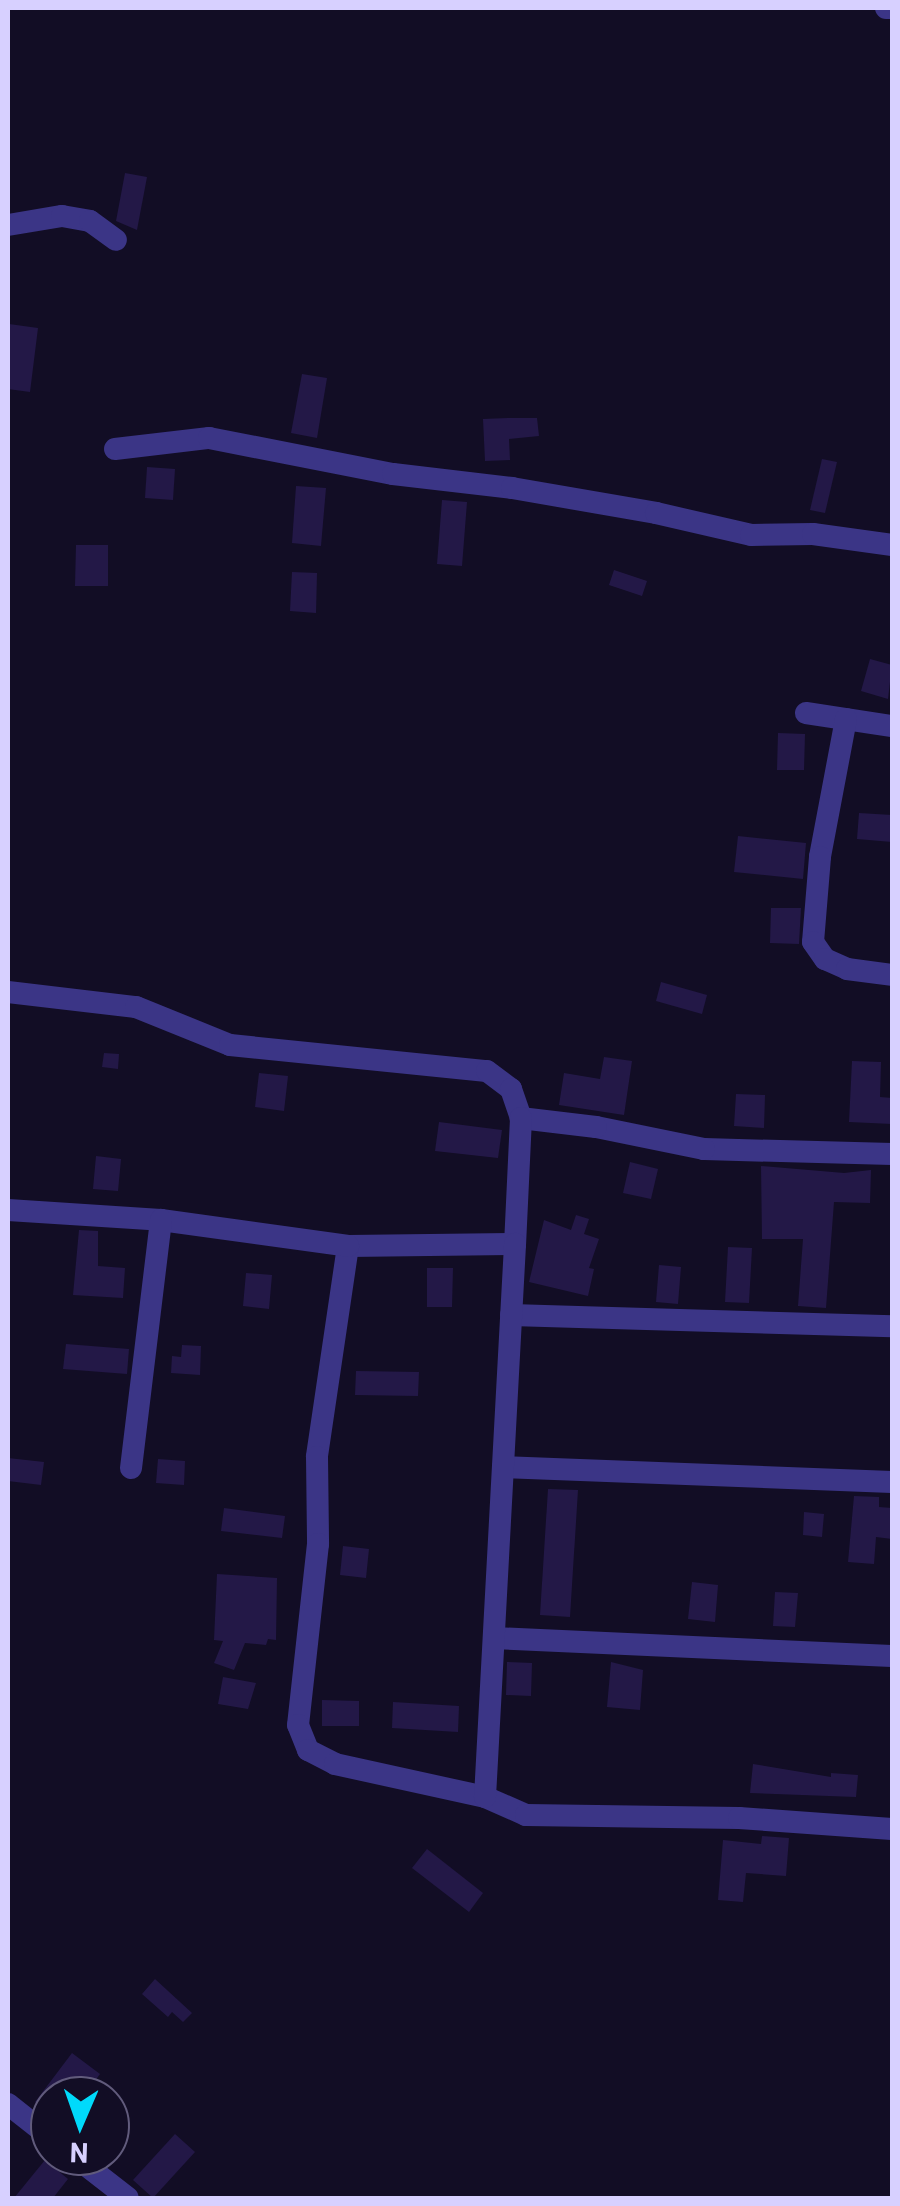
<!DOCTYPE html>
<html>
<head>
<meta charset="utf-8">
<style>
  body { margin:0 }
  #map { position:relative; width:900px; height:2206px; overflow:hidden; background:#120d25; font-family:Barlow,sans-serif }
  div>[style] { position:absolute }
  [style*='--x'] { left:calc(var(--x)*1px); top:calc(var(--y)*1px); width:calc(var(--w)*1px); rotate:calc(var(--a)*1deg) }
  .building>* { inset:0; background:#231847 }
  .minor>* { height:22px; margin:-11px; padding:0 11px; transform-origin:11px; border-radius:11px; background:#3b3586 }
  span { translate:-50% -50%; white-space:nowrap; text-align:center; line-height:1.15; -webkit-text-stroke:10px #120d25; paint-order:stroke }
  .frame { position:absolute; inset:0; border:10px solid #d7d0ff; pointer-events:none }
  .north { position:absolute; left:30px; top:2076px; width:100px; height:100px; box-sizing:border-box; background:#120d25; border:2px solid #615b7c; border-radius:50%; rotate:182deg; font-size:28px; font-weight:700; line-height:40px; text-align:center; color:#d7d0ff }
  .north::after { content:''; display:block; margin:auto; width:35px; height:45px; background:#00dafb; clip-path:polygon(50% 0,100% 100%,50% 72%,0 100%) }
</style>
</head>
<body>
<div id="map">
  <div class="building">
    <i style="clip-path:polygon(125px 173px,147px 177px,137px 230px,116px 221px)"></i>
    <i style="clip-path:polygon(9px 324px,38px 328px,30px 392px,8px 389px)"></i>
    <i style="clip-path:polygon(302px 374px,327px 378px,317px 438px,291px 433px)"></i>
    <i style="clip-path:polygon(508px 418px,537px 418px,539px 436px,509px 439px,510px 460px,485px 461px,483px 419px)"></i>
    <i style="clip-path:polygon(822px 459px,837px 462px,825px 513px,810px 510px)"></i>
    <i style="clip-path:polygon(147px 467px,175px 469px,173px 500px,145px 498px)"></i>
    <i style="clip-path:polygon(296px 486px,326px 488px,321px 546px,292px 543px)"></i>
    <i style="clip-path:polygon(442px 500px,467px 502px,462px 566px,437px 564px)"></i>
    <i style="clip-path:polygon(76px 545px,108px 545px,108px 586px,75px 586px)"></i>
    <i style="clip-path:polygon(614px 570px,647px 581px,642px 596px,609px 585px)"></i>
    <i style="clip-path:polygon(292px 572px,317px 573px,316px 613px,290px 611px)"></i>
    <i style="clip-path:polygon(870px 659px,892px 665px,888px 699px,861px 691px)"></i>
    <i style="clip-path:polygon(778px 733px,805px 734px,804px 770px,777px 770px)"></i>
    <i style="clip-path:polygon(859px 813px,892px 815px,892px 842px,857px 839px)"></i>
    <i style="clip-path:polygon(738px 836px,806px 843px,803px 879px,734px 872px)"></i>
    <i style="clip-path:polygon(771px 908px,801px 908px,799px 944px,770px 943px)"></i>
    <i style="clip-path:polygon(661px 982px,707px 995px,702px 1014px,656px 1001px)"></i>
    <i style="clip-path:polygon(104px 1053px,119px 1054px,118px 1069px,102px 1067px)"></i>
    <i style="clip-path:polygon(604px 1057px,632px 1061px,624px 1115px,559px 1105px,564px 1073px,600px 1079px)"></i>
    <i style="clip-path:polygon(852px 1061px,881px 1062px,880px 1097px,892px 1098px,892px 1124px,849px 1122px)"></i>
    <i style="clip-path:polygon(259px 1073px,288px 1076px,284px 1111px,255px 1107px)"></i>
    <i style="clip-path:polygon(736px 1094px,765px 1095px,764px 1128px,734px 1126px)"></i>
    <i style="clip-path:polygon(439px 1122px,502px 1130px,498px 1158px,435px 1151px)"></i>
    <i style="clip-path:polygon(96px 1156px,121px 1159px,118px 1191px,93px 1189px)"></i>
    <i style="clip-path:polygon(630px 1162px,658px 1169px,651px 1199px,623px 1193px)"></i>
    <i style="clip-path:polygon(761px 1166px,844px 1173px,871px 1170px,870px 1203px,834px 1202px,826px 1308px,798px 1306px,803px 1239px,762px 1239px)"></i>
    <i style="clip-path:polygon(576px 1215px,589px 1219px,584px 1234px,599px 1239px,589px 1268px,594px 1269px,588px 1296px,529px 1282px,544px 1220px,571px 1230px)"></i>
    <i style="clip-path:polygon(79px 1230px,98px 1231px,98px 1266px,125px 1268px,123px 1298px,73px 1295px)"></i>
    <i style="clip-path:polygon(728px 1247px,752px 1248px,749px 1303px,725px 1302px)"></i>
    <i style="clip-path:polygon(659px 1265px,681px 1267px,678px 1304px,656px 1302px)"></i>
    <i style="clip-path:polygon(427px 1268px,453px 1268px,452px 1307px,427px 1307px)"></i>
    <i style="clip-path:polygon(246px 1273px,272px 1275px,269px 1309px,243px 1306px)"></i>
    <i style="clip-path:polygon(66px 1344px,129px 1349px,127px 1374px,63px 1369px)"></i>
    <i style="clip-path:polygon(182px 1345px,201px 1346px,200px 1375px,171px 1373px,172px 1356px,181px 1357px)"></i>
    <i style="clip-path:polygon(356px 1371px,419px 1372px,418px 1396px,355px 1395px)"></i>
    <i style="clip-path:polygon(8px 1458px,44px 1462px,41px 1485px,8px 1481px)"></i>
    <i style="clip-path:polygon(158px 1459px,185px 1461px,184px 1485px,156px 1483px)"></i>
    <i style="clip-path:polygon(548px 1489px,578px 1490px,570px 1617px,540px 1615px)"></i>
    <i style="clip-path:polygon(854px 1496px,879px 1497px,879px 1507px,892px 1508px,892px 1539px,876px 1537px,874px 1564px,848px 1562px)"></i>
    <i style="clip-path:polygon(224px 1508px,285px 1516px,282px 1538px,221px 1531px)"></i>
    <i style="clip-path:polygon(804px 1512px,824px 1514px,822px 1537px,803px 1535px)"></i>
    <i style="clip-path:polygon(343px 1546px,369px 1549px,366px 1578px,340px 1575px)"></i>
    <i style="clip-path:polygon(217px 1574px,277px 1578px,276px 1640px,268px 1639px,266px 1645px,245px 1643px,234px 1670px,214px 1663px,223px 1641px,214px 1640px)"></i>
    <i style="clip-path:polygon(692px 1582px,718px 1585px,715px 1622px,688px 1619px)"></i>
    <i style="clip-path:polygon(775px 1592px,798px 1593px,795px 1627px,773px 1626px)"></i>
    <i style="clip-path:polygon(507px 1662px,532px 1663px,531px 1696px,506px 1695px)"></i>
    <i style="clip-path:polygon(611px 1662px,643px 1670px,640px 1710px,607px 1707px)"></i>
    <i style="clip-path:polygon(223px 1677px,256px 1683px,248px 1709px,218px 1704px)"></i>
    <i style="clip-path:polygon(322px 1700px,359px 1701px,359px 1726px,322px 1726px)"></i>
    <i style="clip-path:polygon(393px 1702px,459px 1706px,458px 1732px,392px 1728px)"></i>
    <i style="clip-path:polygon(753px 1764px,831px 1777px,831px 1773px,858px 1775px,856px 1797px,750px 1793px)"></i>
    <i style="clip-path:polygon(762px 1836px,789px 1838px,786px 1876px,746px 1873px,743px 1902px,718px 1900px,723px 1840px,761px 1844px)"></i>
    <i style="clip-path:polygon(427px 1849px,483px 1893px,469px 1912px,412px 1868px)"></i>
    <i style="clip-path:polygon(155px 1979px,192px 2013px,183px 2022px,172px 2012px,168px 2017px,142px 1994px)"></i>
    <i style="clip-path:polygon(72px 2053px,100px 2074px,84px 2096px,50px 2096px,50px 2113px,35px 2102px)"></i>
    <i style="clip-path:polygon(175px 2134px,195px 2152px,153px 2198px,133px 2180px)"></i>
    <i style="clip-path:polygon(45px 2160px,68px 2179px,53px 2198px,14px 2198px)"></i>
  </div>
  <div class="minor">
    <i style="--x:886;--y:8;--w:6;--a:0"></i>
    <i style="--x:8;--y:225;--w:55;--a:-9.5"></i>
    <i style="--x:62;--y:216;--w:28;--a:10"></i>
    <i style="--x:90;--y:221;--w:32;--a:36"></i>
    <i style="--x:115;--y:449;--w:95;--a:-6.7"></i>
    <i style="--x:209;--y:438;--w:187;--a:11.1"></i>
    <i style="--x:393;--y:474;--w:120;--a:6.7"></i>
    <i style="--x:512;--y:488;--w:146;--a:9.8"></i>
    <i style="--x:656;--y:513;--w:98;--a:13"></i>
    <i style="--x:751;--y:535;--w:62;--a:-0.9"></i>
    <i style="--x:813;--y:534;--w:80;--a:7.9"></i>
    <i style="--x:806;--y:713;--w:87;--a:8.6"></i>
    <i style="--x:846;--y:719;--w:140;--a:100.7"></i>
    <i style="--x:820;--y:857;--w:85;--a:94.7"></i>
    <i style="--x:813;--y:942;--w:21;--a:55"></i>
    <i style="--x:825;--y:959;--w:24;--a:24"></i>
    <i style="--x:847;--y:969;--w:45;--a:7.6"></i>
    <i style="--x:8;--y:992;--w:129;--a:6.7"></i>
    <i style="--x:136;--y:1007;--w:101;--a:22"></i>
    <i style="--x:230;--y:1045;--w:258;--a:5.8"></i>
    <i style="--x:487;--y:1071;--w:30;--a:37"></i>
    <i style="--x:511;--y:1089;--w:31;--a:71"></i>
    <i style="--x:892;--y:1154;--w:188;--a:-178.5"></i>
    <i style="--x:704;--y:1149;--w:110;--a:-168.5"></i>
    <i style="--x:596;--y:1127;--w:76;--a:-173.2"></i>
    <i style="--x:521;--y:1118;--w:126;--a:92.7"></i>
    <i style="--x:515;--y:1244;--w:167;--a:179.3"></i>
    <i style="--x:348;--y:1246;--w:213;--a:98.4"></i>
    <i style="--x:317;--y:1457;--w:87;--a:89.3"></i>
    <i style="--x:318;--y:1544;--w:182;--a:96.3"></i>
    <i style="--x:298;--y:1725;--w:27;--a:68"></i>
    <i style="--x:308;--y:1750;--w:30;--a:27"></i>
    <i style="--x:335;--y:1764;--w:154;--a:12.4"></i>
    <i style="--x:485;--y:1797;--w:45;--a:23.7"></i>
    <i style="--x:526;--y:1815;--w:213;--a:0.8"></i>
    <i style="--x:739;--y:1818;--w:153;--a:4.1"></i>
    <i style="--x:8;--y:1210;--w:153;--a:3.7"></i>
    <i style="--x:161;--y:1220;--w:189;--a:7.9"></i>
    <i style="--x:511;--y:1315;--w:381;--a:1.7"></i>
    <i style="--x:503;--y:1467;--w:389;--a:2.2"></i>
    <i style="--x:131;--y:1468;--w:250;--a:-83.1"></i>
    <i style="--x:494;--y:1638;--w:398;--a:2.6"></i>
    <i style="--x:485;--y:1797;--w:554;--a:-86.89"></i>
    <i style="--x:8;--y:2104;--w:53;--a:38.2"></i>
    <i style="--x:74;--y:2156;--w:68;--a:37.9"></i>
  </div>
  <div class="frame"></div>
  <div class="north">N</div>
</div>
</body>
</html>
